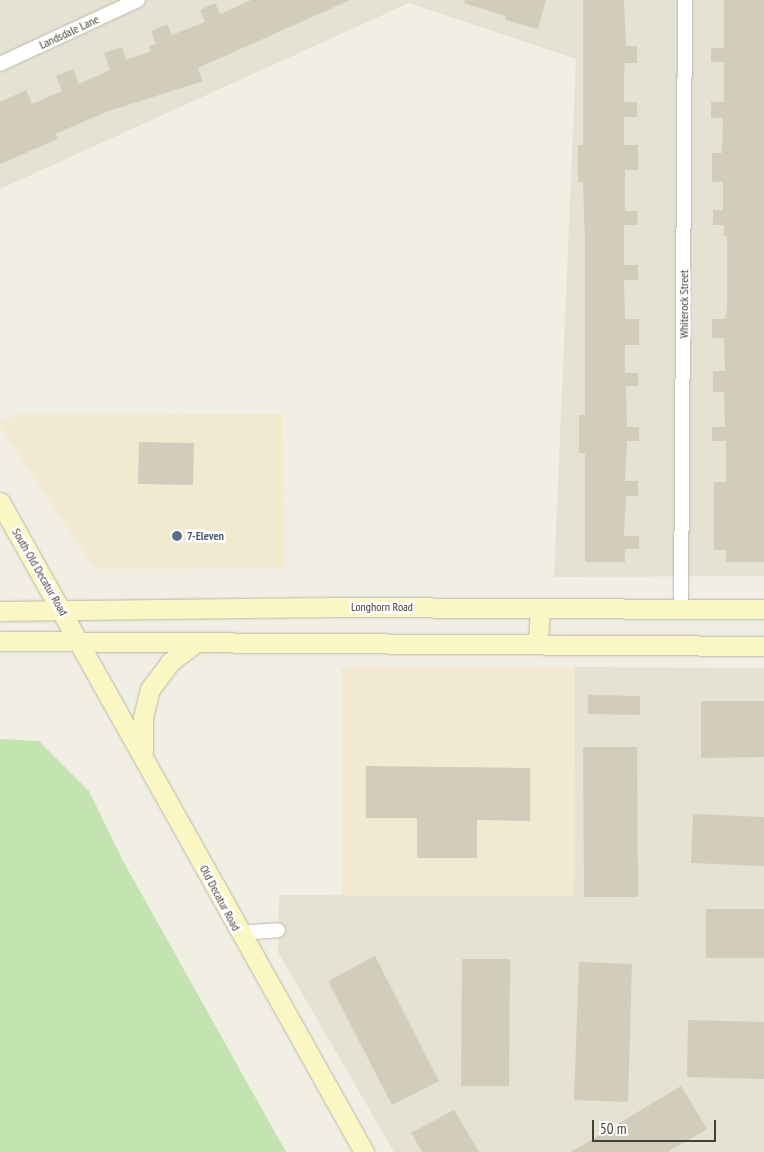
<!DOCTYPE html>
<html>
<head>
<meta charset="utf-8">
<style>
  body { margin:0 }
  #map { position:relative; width:764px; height:1152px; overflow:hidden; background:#f1efe4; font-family:"PT Sans Narrow",sans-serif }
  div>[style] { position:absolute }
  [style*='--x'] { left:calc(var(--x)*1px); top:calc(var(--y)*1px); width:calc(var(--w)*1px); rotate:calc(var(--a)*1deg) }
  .residential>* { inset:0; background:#e4e2d3 }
  .commercial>* { inset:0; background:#f2ead0 }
  .green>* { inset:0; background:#c3e3b0 }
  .building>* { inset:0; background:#d2ccbb }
  .roads { filter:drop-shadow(0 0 1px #bbb8a8) drop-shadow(0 0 1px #bbb8a8) }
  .street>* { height:14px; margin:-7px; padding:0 7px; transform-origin:7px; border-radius:7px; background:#fff }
  .secondary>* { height:19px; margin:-9.5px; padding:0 9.5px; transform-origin:9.5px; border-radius:9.5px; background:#faf7c5 }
  .dots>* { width:14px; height:14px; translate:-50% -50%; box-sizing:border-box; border:2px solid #fff; border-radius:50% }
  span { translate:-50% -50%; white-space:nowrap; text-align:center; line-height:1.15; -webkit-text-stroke:5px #fff; paint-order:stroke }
  .street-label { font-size:12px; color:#434035 }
  .service-label { font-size:12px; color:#4e5e75; font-weight:700 }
  .left { translate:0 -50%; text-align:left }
  .scale { position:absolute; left:592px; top:1120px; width:124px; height:22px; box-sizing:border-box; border:2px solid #434035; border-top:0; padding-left:6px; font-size:15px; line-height:18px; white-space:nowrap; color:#434035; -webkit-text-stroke:4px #fff; paint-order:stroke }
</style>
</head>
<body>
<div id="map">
  <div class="residential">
    <i style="clip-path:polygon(0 0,764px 0,764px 576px,554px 577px,576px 59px,409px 3px,0 189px)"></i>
    <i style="clip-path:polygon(575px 667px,764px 668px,764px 1152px,394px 1152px,278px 952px,279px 895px,574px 896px)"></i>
  </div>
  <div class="commercial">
    <i style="clip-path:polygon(20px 413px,283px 414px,284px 568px,95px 569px,0 427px,0 422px)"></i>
    <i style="clip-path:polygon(575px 667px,574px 896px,342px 895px,341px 668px)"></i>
  </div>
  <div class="green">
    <i style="clip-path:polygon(0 739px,39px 741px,89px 791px,122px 859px,286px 1152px,0 1152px)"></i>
  </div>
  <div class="building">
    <i style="clip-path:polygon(251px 0,350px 0,198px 68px,203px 81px,106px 112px,55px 134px,58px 139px,0 164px,0 102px,26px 90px,32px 104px,62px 91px,56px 76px,73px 69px,79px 84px,110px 70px,104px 53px,122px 47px,126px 60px,151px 51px,149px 46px,156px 44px,151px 31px,167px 24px,172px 35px,205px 22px,200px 10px,215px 3px,220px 14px)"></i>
    <i style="clip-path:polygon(465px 0,546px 0,538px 29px,505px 20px,506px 16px,464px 3px)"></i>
    <i style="clip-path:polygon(583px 0,624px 0,626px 46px,637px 46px,637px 63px,625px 63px,624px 74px,624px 102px,637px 102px,637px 117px,624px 117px,624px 145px,638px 145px,638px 170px,625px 170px,625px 211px,637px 211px,638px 225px,624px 225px,624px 265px,638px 265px,638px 280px,624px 280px,625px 319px,639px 319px,639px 345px,625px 345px,625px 373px,638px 373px,638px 386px,626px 386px,627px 427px,639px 427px,639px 441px,627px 441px,625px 481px,638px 481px,638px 496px,626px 496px,624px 536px,639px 536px,639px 549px,625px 549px,625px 562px,585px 562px,585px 453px,579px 453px,579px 415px,585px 415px,585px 245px,583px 182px,578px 182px,578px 145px,583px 145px)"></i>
    <i style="clip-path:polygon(724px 0,764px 0,764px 562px,726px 562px,726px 550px,714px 550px,714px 482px,726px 482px,726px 441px,712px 441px,712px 427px,725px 427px,724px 392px,713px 392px,713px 371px,725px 371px,724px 338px,712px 338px,712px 319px,725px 319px,727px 308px,727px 236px,724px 236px,724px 225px,713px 225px,713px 210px,723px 210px,723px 182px,712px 182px,712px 153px,722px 153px,723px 118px,711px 118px,711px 102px,724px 102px,724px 62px,711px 62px,711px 48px,724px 48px)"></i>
    <i style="clip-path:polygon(139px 442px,194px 443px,193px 485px,138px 484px)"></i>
    <i style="clip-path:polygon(588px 695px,640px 696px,640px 715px,588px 714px)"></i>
    <i style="clip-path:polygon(701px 701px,764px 701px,764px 757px,701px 758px)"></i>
    <i style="clip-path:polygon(583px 747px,637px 747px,638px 897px,584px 897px)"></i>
    <i style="clip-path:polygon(366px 766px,530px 768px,530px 821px,477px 820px,477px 858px,417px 858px,417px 818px,366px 818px)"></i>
    <i style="clip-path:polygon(693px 814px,764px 817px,764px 866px,691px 863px)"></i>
    <i style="clip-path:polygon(706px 909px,764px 909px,764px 958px,706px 958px)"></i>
    <i style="clip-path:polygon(375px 956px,439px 1081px,392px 1105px,328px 981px)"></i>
    <i style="clip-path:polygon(462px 959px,510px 959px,509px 1086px,461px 1086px)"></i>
    <i style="clip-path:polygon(579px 962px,632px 964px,628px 1102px,574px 1100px)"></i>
    <i style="clip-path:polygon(688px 1020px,764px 1022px,764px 1079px,687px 1077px)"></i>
    <i style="clip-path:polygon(681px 1086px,707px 1129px,668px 1152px,571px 1152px)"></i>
    <i style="clip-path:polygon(454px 1110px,479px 1152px,422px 1152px,411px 1133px)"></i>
  </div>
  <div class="roads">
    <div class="street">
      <i style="--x:0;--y:64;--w:152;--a:-24.9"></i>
      <i style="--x:681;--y:608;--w:608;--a:-89.62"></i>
      <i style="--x:239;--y:933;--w:39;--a:-4"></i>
    </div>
    <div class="secondary">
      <i style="--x:0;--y:502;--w:745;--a:60.75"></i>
      <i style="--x:0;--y:611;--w:335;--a:-0.7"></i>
      <i style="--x:335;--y:607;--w:429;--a:0.3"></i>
      <i style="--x:0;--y:641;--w:764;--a:0.37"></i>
      <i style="--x:538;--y:644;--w:36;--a:-87"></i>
      <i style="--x:143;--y:751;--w:34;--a:-90"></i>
      <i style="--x:143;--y:717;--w:29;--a:-76"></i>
      <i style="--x:150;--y:689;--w:34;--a:-53"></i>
      <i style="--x:170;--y:662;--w:31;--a:-37"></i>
    </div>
  </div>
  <div class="dots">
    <i style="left:177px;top:536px;background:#5c6f8a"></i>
  </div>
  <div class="street-label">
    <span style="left:69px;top:32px;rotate:-25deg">Landsdale Lane</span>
    <span style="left:684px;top:304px;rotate:-90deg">Whiterock Street</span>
    <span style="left:40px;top:572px;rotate:60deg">South Old Decatur Road</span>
    <span style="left:382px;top:607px">Longhorn Road</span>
    <span style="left:220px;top:898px;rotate:62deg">Old Decatur Road</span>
  </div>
  <div class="service-label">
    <span class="left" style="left:187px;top:536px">7-Eleven</span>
  </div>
  <div class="scale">50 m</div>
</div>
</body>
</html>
